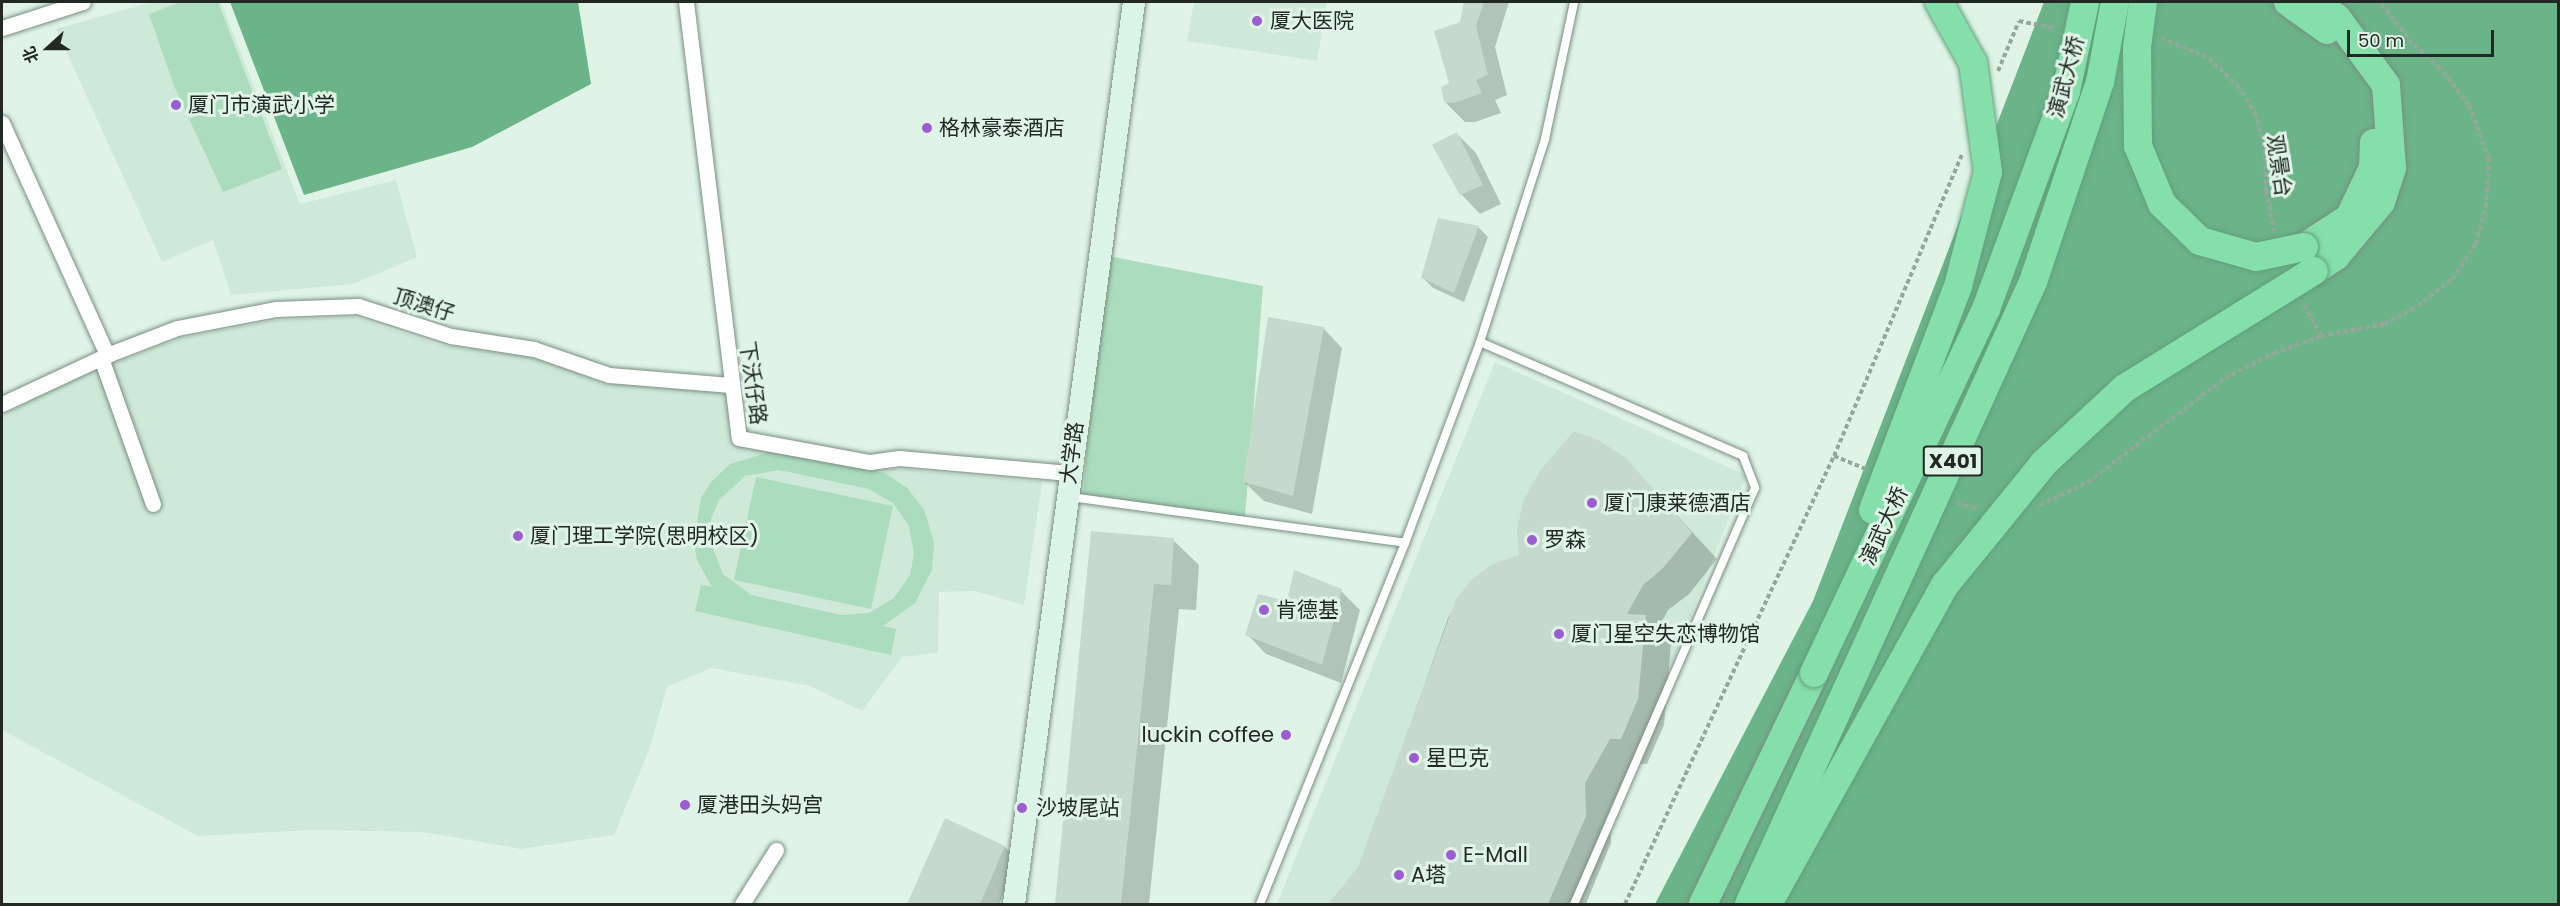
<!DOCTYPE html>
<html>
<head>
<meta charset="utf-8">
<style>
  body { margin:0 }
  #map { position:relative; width:2560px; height:906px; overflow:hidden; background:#dff4e6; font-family:Poppins,"Noto Sans SC",sans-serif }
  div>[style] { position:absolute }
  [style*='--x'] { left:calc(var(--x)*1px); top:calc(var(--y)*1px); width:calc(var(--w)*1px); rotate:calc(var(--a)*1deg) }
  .built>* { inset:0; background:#cee9d7 }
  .green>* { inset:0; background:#aadcbd }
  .water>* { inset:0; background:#6bb389 }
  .shadow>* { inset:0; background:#0003 }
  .building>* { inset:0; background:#c5dacd }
  .path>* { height:4px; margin-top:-2px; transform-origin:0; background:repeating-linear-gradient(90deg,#96a69b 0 4.5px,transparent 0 7.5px) }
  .roads { filter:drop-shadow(0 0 2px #7a8e81) drop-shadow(0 0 2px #7a8e81) }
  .lane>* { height:8px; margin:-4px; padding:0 4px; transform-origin:4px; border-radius:4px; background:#fff }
  .street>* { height:15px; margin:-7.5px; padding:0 7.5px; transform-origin:7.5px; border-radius:7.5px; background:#fff }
  .secondary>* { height:22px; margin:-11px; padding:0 11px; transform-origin:11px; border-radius:11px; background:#daf5e6 }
  .highway>* { height:28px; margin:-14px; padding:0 14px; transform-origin:14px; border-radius:14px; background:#85dfaa }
  .bridges { filter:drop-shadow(0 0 2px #629f7b) drop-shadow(0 0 2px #629f7b) }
  .highway-bridge>* { height:28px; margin:-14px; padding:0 14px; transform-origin:14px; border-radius:14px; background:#85dfaa }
  .dots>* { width:16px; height:16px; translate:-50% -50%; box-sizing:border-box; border:3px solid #dff4e6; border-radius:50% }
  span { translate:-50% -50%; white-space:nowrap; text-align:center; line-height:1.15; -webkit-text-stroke:6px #dff4e6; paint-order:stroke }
  .shield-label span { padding:2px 4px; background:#dff4e6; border:2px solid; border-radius:4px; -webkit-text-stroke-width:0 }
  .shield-label { font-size:20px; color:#222924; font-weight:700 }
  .poi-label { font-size:21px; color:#222924 }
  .left { translate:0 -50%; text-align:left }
  .right { translate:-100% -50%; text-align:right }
  .street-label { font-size:21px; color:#222924 }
  .frame { position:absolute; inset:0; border:3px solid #222924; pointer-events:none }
  .north { position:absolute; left:18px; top:18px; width:60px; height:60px; -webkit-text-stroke:4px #dff4e6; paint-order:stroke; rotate:249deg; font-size:16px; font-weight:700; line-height:24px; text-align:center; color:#222924 }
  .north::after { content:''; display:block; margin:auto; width:21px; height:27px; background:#222924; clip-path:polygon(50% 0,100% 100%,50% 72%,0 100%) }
  .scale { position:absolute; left:2347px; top:30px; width:147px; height:27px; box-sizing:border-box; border:3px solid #222924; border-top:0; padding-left:8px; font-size:18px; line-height:21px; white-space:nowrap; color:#222924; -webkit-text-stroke:4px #dff4e6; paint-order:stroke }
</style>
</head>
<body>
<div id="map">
  <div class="built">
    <i style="clip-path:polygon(152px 2px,221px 2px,300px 204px,396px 180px,417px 257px,353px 284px,231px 295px,213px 240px,162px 262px,56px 29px)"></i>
    <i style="clip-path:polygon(1194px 2px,1327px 2px,1317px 61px,1187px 41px)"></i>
    <i style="clip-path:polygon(354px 317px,440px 345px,533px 356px,604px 384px,715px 385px,730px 396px,728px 440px,875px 467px,1042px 482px,1024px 605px,975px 591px,939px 592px,938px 653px,902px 657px,862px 711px,810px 686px,711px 668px,667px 687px,649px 750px,614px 835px,521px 849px,423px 832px,312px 830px,198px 836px,2px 730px,2px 416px,67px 381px,181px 338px,275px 320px)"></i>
    <i style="clip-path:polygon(1495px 362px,1746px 475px,1577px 904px,1277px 904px)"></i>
  </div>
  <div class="green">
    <i style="clip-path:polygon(181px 2px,218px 2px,282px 169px,223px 192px,174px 86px,149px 14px)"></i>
    <i style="clip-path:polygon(1103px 255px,1263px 286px,1245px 517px,1083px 497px)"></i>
    <i style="clip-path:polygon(evenodd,773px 451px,885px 473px,907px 488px,924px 509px,934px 543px,932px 570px,915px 603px,883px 626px,896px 629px,891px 655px,695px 611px,701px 585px,712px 587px,697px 560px,694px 542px,701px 498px,711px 482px,730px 464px,773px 451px,779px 470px,869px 489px,893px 503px,909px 526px,914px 554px,910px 575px,894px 598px,869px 613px,841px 615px,751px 595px,723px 574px,710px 541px,711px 519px,719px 500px,745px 476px,779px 470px)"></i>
    <i style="clip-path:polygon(756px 477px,893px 506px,871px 609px,734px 580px)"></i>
  </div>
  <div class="water">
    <i style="clip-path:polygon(230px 2px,578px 2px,591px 84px,472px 147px,304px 195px)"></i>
    <i style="clip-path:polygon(2044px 2px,2558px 2px,2558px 904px,1655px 904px,1813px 601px)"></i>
  </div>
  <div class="shadow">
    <i style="clip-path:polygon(1466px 2px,1509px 2px,1495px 47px,1507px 95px,1495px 100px,1501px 113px,1475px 122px,1465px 122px,1445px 102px)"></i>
    <i style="clip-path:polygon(1457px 134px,1476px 153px,1501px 204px,1480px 214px,1461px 194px)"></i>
    <i style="clip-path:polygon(1478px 227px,1488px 237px,1464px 302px,1433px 288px,1423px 278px)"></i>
    <i style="clip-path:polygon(1323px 328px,1342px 348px,1312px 514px,1264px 501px,1244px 482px)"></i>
    <i style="clip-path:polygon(1625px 459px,1717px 559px,1689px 594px,1668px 610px,1658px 629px,1671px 643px,1664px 725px,1647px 764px,1635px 764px,1610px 809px,1611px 843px,1586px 904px,1330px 904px,1360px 868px,1448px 618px,1473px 580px,1520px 556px)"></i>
    <i style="clip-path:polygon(1093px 532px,1173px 540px,1199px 565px,1196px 610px,1179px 609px,1149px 904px,1057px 904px)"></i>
    <i style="clip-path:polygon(1341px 591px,1360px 610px,1341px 683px,1266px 654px,1247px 634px,1288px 603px)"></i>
    <i style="clip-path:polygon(946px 820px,1005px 847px,1018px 860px,999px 904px,908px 904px)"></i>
  </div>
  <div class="building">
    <i style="clip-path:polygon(1464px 2px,1484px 2px,1476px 26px,1488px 75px,1476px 80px,1482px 93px,1454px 103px,1444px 102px,1441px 87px,1449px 83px,1434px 31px,1460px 22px)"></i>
    <i style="clip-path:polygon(1457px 132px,1483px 185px,1460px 195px,1432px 145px)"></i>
    <i style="clip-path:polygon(1438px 218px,1479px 226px,1454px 293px,1421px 278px)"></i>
    <i style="clip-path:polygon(1268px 317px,1324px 327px,1293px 496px,1243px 482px)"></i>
    <i style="clip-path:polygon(1574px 431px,1600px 441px,1626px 458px,1692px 533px,1663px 568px,1643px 585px,1627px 614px,1646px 615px,1638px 699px,1621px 739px,1610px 739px,1585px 783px,1586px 816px,1548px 904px,1328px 904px,1358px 867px,1456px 599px,1472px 579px,1493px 564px,1519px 555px,1517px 530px,1523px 501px,1539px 472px)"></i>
    <i style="clip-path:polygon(1091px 531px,1174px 538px,1171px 585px,1154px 584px,1121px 904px,1055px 904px)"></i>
    <i style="clip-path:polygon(1294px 570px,1342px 589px,1322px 665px,1245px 635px,1258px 594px,1287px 601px)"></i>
    <i style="clip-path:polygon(945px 818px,1005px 846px,980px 904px,907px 904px)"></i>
  </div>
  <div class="path">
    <i style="--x:2161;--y:38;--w:52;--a:22.6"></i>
    <i style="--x:2209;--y:58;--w:40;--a:44"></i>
    <i style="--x:2238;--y:86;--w:32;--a:58"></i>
    <i style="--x:2255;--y:113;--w:38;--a:75"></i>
    <i style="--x:2265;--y:150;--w:41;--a:88.6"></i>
    <i style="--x:2266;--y:191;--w:41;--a:78.7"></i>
    <i style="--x:1998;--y:71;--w:54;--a:-67.2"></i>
    <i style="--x:2019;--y:21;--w:37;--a:11"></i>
    <i style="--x:2304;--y:305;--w:35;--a:61"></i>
    <i style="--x:1834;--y:456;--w:35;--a:22"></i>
    <i style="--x:1957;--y:503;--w:22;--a:16"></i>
    <i style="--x:2040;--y:505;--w:53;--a:-25.6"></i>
    <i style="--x:2088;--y:482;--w:172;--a:-37.2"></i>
    <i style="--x:2225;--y:378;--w:55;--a:-27"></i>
    <i style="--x:2274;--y:353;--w:50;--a:-19.9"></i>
    <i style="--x:2321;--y:336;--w:64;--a:-10.8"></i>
    <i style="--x:2384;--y:324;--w:38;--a:-28"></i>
    <i style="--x:2418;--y:306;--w:43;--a:-38.5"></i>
    <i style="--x:2452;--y:279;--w:42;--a:-55.6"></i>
    <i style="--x:2476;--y:244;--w:38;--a:-75"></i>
    <i style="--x:2486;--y:207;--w:48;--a:-86.4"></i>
    <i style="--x:2489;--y:159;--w:58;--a:-110.3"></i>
    <i style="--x:2469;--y:105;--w:47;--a:-128.1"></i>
    <i style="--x:2440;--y:68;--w:38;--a:-138"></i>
    <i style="--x:2412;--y:43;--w:52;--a:-128"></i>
    <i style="--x:1625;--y:904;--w:494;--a:-65"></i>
    <i style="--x:1834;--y:456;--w:327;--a:-67"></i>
  </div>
  <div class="roads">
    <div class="lane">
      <i style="--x:1480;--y:342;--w:287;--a:23.4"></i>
      <i style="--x:1743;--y:456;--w:34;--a:69"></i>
      <i style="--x:1755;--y:488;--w:454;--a:113.5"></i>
      <i style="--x:1071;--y:497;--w:337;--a:7.8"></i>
      <i style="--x:1405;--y:543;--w:215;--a:-69.5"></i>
      <i style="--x:1480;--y:342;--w:213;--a:-72.2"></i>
      <i style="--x:1545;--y:139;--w:140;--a:-78"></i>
      <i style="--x:1260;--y:904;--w:389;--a:-68.1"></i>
    </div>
    <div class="street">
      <i style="--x:686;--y:2;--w:439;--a:83.1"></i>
      <i style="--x:739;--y:438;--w:133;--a:10.4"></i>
      <i style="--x:870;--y:462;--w:29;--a:-8"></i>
      <i style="--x:899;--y:458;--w:171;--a:5"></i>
      <i style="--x:2;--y:28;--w:85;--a:-17.8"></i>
      <i style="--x:2;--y:123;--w:255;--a:65.6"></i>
      <i style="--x:107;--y:355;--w:75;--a:-21.1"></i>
      <i style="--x:177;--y:328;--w:101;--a:-10.9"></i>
      <i style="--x:276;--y:309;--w:82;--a:-2.1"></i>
      <i style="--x:358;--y:306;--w:98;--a:17.9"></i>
      <i style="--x:451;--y:336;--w:84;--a:8.9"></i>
      <i style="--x:534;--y:349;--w:79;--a:19.1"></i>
      <i style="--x:609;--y:375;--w:122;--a:4.7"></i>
      <i style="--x:101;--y:358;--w:155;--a:70.4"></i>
      <i style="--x:2;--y:404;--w:116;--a:-25"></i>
      <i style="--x:742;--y:904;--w:64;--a:-57.8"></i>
    </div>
    <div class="secondary">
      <i style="--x:1014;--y:904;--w:910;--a:-82.42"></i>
    </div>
    <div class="highway">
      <i style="--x:2288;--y:2;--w:48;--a:35.7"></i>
      <i style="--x:2304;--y:247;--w:54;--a:-32.8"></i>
      <i style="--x:2349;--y:218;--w:55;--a:-64.4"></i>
      <i style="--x:2373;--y:168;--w:25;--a:-88"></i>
      <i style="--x:2314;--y:271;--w:27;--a:-34"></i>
      <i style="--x:2336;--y:256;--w:70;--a:-50.2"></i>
      <i style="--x:2381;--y:202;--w:36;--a:-72"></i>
      <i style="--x:2392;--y:168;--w:83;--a:-94.1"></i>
      <i style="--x:2386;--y:85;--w:83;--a:-126.2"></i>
      <i style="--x:2337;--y:18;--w:27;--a:-144"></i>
      <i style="--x:1703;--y:904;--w:256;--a:-64.3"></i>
    </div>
  </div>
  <div class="bridges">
    <div class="highway-bridge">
      <i style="--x:2143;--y:2;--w:45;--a:97.6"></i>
      <i style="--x:2137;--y:47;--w:99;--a:89.4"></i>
      <i style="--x:2138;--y:146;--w:63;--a:67.5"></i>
      <i style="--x:2162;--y:204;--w:53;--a:44.2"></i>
      <i style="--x:2200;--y:241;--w:58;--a:15.9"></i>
      <i style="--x:2256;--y:257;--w:49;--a:-11.8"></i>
      <i style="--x:1873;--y:510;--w:240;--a:-69.2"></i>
      <i style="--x:1958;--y:286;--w:118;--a:-75.3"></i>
      <i style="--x:1988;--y:172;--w:110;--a:-97.8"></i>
      <i style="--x:1973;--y:63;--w:70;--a:-119.1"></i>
      <i style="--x:1814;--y:673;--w:403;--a:-64.7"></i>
      <i style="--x:1986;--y:309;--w:232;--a:-69.8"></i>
      <i style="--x:2066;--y:91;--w:91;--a:-77.9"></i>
      <i style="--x:1749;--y:904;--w:684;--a:-65.46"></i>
      <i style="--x:2033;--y:282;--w:211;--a:-71.5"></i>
      <i style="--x:2100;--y:82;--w:81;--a:-79.4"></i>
      <i style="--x:1768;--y:904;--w:365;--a:-61"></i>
      <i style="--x:1945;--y:585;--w:157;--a:-50.9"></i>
      <i style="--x:2044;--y:463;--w:110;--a:-42.8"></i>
      <i style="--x:2125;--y:388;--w:222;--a:-31.8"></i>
    </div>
  </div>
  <div class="dots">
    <i style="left:1257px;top:21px;background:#9c5cd2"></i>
    <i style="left:176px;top:105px;background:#9c5cd2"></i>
    <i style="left:927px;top:128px;background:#9c5cd2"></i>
    <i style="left:1592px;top:503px;background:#9c5cd2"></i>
    <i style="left:518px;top:536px;background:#9c5cd2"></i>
    <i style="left:1532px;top:540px;background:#9c5cd2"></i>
    <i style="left:1264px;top:610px;background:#9c5cd2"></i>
    <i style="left:1559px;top:634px;background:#9c5cd2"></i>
    <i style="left:1286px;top:735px;background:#9c5cd2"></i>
    <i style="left:1414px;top:758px;background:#9c5cd2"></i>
    <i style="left:685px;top:805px;background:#9c5cd2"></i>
    <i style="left:1022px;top:808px;background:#9c5cd2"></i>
    <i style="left:1451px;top:855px;background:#9c5cd2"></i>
    <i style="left:1399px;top:875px;background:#9c5cd2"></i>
  </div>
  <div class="shield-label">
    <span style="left:1953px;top:461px">X401</span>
  </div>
  <div class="poi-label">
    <span class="left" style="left:1270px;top:21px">厦大医院</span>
    <span class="left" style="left:188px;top:105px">厦门市演武小学</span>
    <span class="left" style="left:939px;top:128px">格林豪泰酒店</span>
    <span class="left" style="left:1604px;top:503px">厦门康莱德酒店</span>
    <span class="left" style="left:530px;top:536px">厦门理工学院(思明校区)</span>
    <span class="left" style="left:1544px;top:540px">罗森</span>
    <span class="left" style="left:1276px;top:610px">肯德基</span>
    <span class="left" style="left:1571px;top:634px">厦门星空失恋博物馆</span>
    <span class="right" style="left:1274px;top:735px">luckin coffee</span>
    <span class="left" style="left:1426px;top:758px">星巴克</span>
    <span class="left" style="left:697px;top:805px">厦港田头妈宫</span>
    <span class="left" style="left:1036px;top:808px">沙坡尾站</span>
    <span class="left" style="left:1463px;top:855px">E-Mall</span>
    <span class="left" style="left:1411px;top:875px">A塔</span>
  </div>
  <div class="street-label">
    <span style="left:2066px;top:77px;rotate:-75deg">演武大桥</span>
    <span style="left:2279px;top:166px;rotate:82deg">观景台</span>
    <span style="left:424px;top:305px;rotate:17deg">顶澳仔</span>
    <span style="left:753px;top:383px;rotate:82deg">下沃仔路</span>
    <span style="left:1072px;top:453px;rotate:-83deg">大学路</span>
    <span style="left:1884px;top:526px;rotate:-65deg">演武大桥</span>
  </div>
  <div class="frame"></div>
  <div class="north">北</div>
  <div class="scale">50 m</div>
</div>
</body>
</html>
